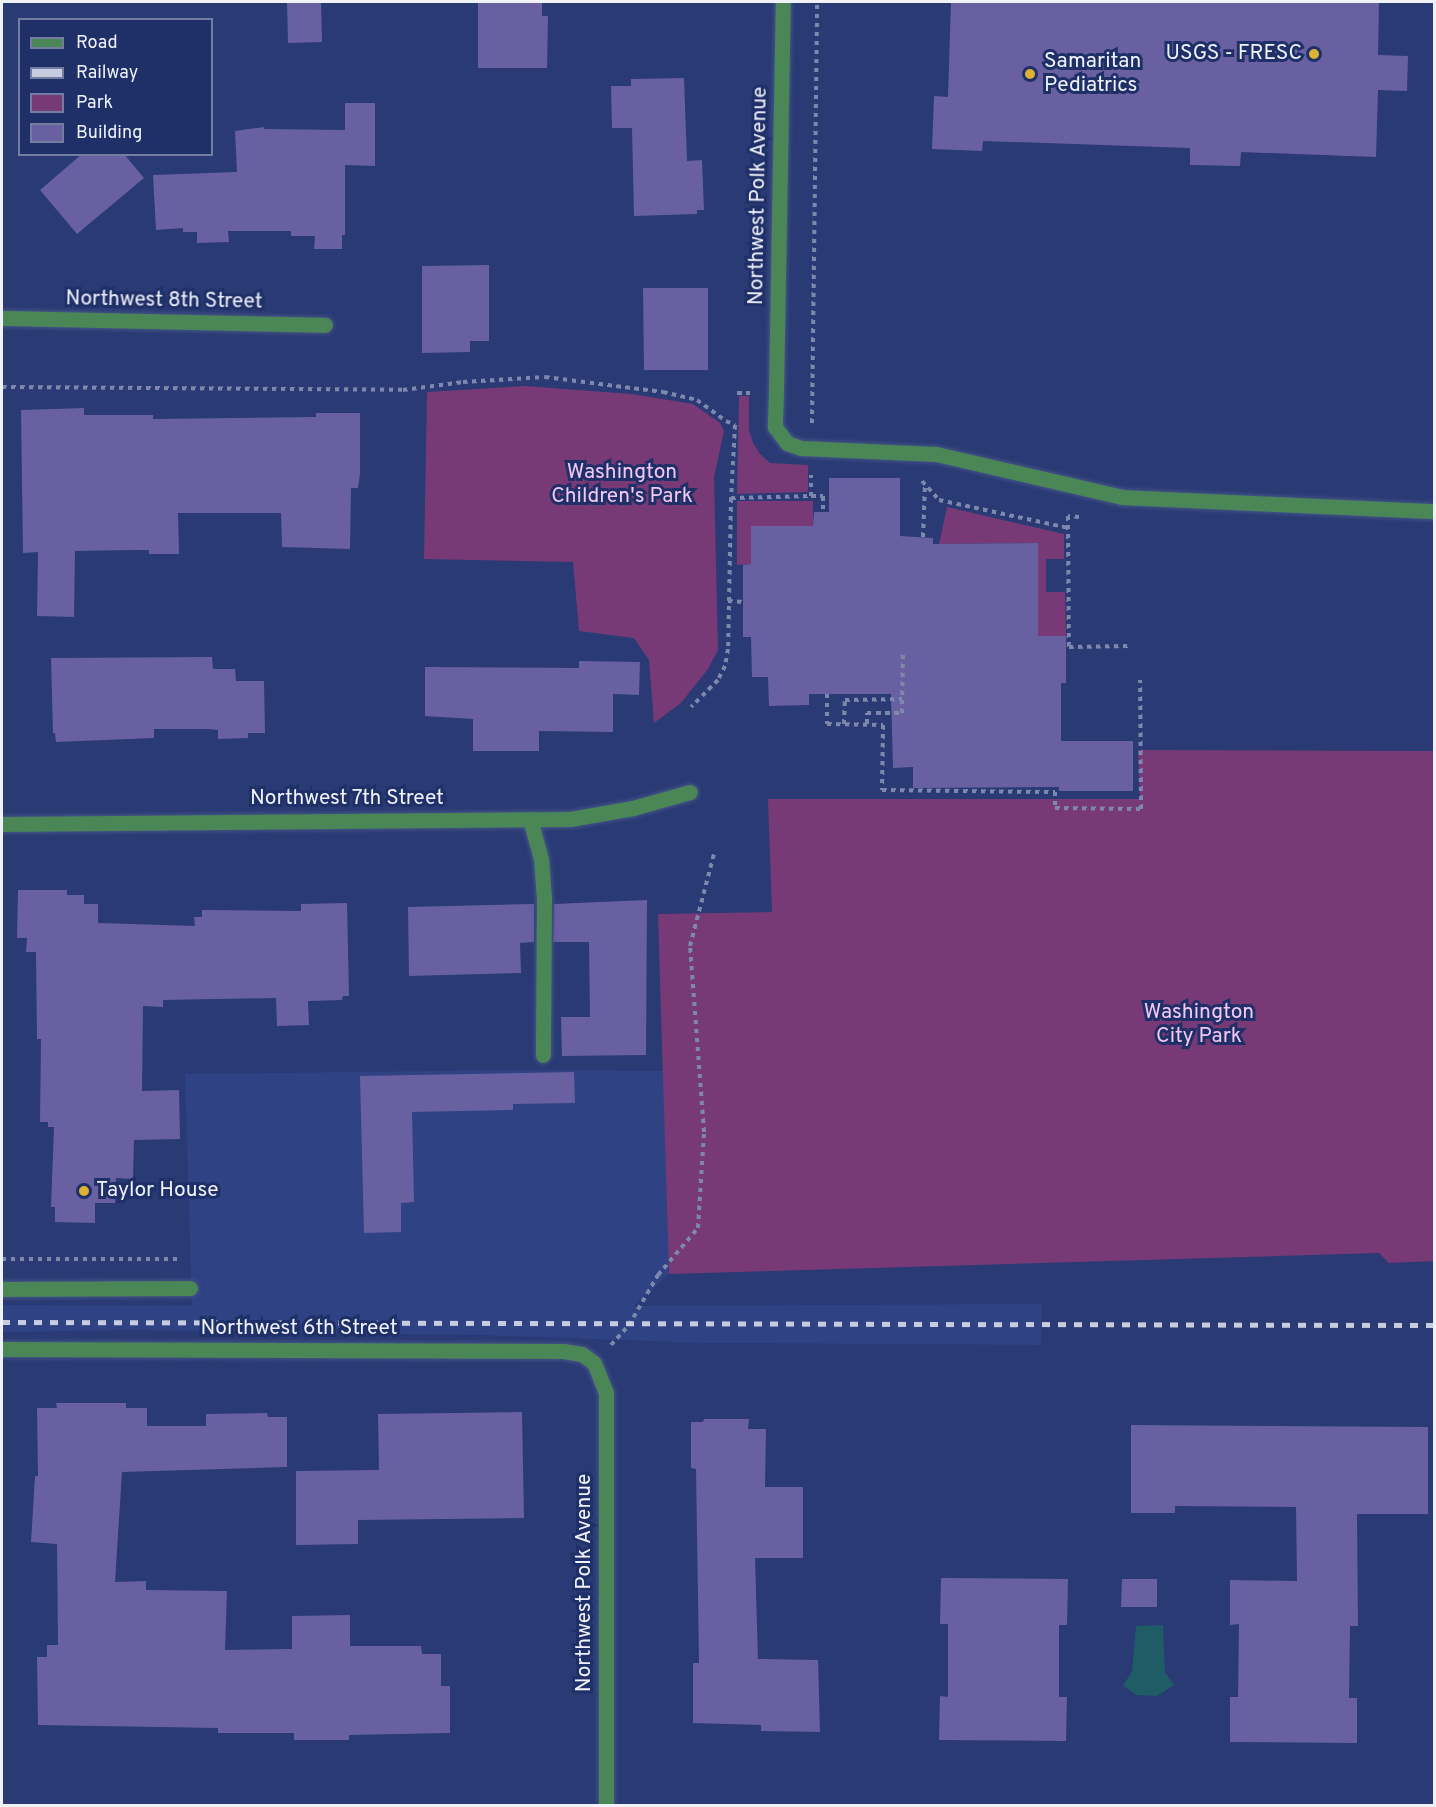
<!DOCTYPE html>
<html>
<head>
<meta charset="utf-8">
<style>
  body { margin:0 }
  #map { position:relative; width:1436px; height:1807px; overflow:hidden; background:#293a74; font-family:Overpass,sans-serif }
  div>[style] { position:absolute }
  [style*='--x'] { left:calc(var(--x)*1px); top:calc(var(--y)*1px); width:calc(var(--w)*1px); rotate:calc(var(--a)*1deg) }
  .built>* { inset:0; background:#2f4284 }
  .green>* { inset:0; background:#783a76 }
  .water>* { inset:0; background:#205c65 }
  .building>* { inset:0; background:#6960a2 }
  .path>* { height:4px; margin-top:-2px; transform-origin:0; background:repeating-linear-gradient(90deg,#7e88ad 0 4.5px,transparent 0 9px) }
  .roads { filter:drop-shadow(0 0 2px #455487) drop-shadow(0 0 2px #455487) }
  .lane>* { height:15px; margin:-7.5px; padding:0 7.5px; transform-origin:7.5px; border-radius:7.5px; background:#4a8656 }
  .street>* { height:15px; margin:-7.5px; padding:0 7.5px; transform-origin:7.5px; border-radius:7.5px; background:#4a8656 }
  .rail>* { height:4.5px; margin-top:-2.25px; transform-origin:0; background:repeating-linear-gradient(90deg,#c7ccde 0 8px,transparent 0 16px) }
  .dots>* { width:16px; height:16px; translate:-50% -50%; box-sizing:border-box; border:3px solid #1f2f68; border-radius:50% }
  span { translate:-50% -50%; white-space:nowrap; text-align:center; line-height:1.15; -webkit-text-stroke:6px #1f2f68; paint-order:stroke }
  .poi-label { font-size:21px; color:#f0f2fa }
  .right { translate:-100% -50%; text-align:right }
  .left { translate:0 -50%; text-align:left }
  .street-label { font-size:21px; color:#f0f2fa }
  .park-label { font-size:21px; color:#f5c8f2 }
  .frame { position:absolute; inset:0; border:3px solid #f0f2fa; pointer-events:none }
  .legend { position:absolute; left:18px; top:18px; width:195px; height:138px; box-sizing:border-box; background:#1f2f68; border:2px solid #737da2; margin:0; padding:8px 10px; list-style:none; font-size:18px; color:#f0f2fa }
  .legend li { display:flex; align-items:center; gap:12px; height:30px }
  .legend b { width:30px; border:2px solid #737da2 }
</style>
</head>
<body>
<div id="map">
  <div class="built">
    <i style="clip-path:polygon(517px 1070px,663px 1071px,669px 1274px,634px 1306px,1042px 1304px,1041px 1345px,704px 1343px,478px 1335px,131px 1330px,2px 1332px,2px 1305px,192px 1306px,185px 1074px)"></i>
  </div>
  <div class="green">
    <i style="clip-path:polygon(525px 386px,631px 394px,693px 404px,720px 423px,724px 431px,714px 477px,718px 650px,708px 669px,681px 703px,654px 723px,649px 660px,634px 638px,579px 631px,573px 562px,424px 559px,427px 392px)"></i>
    <i style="clip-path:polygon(739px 396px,749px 396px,749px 430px,753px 443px,760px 454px,770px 463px,808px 465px,808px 492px,737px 494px)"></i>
    <i style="clip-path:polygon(737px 501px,813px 501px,813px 526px,751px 526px,751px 564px,737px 565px)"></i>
    <i style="clip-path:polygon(947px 507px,1064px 534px,1064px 559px,1046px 559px,1046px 592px,1065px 592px,1066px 636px,1038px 636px,1038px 543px,939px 544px)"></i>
    <i style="clip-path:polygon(1138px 750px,1434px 751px,1434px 1261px,1389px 1263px,1379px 1253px,669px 1274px,658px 914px,772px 912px,768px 799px,1140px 799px)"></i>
  </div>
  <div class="water">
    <i style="clip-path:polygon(1163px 1625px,1165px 1672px,1174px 1685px,1157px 1696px,1137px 1695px,1123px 1686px,1132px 1671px,1136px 1626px)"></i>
  </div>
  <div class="building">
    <i style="clip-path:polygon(287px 2px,321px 2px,322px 42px,288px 43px)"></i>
    <i style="clip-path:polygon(478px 2px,542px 2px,542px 16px,548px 16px,547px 68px,478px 68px)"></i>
    <i style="clip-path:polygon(951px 2px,1379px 2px,1378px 55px,1408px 56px,1407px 91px,1378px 90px,1376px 157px,1241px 152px,1240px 166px,1190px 165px,1190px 148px,983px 141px,982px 151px,932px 149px,934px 96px,948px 97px)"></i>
    <i style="clip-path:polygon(684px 78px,687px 161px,702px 160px,704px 210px,697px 210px,697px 214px,634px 216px,632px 128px,612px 128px,611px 86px,631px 86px,631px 79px)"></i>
    <i style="clip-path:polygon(345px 103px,375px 103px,375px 166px,345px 165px,345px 235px,342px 235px,342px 249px,314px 249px,315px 236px,291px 236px,291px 231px,228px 231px,229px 242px,197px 243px,197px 232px,183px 232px,183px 228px,156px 230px,153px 175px,237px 172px,235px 131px,264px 127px,264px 129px,345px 130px)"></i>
    <i style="clip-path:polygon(82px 154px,124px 154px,144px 178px,77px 234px,40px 190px)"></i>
    <i style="clip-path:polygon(489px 265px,489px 341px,470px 341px,470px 352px,422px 353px,422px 266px)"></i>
    <i style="clip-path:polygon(643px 288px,708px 288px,708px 370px,644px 370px)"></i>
    <i style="clip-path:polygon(84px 408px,84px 415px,153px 415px,153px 419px,316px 417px,316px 413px,360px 413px,360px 474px,358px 488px,351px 488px,350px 549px,282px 547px,281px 513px,178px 513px,179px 554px,149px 554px,149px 550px,134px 550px,75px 551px,74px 617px,37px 616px,38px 552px,23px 553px,21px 410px)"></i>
    <i style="clip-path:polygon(829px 478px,900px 478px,900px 536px,933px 538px,933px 544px,1038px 543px,1038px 636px,1066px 636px,1066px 683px,1061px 683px,1061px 741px,1133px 741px,1133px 791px,1059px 791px,1059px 787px,913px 788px,913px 767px,893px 768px,891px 694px,809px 694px,809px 705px,769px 706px,768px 677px,752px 677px,751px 637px,743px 637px,743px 565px,751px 564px,751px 526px,813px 526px,814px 512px,829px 512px)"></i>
    <i style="clip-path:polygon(212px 657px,213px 669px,235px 669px,236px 681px,264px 681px,265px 733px,248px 733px,248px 738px,218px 739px,218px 730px,209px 729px,154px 729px,154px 738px,56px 742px,55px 733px,53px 733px,51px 658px)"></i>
    <i style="clip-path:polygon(579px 661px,640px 662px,639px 695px,613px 694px,613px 732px,539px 731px,539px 751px,473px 751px,473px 719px,425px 716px,425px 667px,579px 668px)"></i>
    <i style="clip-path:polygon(18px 890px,67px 890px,67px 895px,84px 895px,84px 904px,98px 904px,98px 923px,195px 926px,194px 917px,202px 917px,202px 910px,301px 911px,301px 904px,347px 903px,349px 996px,343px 996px,342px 1000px,308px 1001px,309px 1025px,277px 1026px,276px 998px,163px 1000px,163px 1007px,143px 1006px,142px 1091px,179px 1090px,180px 1139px,134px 1140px,133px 1179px,116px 1178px,115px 1203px,95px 1203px,95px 1223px,55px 1222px,55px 1207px,51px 1207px,54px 1127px,48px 1127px,48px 1122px,40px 1122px,41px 1039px,37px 1039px,36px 952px,26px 952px,27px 938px,17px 938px)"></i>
    <i style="clip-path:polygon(647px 900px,646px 1055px,562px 1056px,561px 1017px,590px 1017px,589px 942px,553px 942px,554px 904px)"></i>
    <i style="clip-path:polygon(534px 904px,534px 942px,520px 943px,521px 973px,409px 976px,408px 907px)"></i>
    <i style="clip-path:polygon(574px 1072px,575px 1103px,513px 1104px,513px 1110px,412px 1112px,414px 1202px,401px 1203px,401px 1232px,364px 1233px,360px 1076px)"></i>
    <i style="clip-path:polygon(56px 1403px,126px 1403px,126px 1408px,147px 1408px,147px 1426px,206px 1426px,206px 1414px,267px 1413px,268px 1417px,287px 1417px,287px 1467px,122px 1472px,115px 1582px,146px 1581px,146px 1590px,227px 1591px,225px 1650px,292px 1649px,292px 1616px,350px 1615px,350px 1646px,421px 1646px,422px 1654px,441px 1654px,441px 1686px,450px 1686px,450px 1733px,349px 1735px,349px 1740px,294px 1740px,294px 1733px,218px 1733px,218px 1728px,38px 1725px,37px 1657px,47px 1657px,47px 1645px,58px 1645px,57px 1544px,31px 1542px,35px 1476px,38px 1476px,37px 1408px,57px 1408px)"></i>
    <i style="clip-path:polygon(522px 1412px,524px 1518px,358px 1520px,358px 1544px,296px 1545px,296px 1471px,379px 1470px,378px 1414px)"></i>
    <i style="clip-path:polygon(704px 1419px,749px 1419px,748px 1429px,766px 1429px,765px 1487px,803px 1487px,803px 1558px,755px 1558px,758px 1659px,818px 1660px,820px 1732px,761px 1731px,761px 1725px,693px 1723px,693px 1663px,699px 1663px,696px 1469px,691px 1468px,691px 1422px,703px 1422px)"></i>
    <i style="clip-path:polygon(1131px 1425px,1428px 1427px,1428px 1514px,1357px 1514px,1358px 1626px,1350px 1626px,1349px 1698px,1357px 1698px,1357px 1743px,1230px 1742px,1230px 1697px,1238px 1697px,1239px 1624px,1230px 1625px,1230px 1580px,1297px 1581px,1296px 1507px,1175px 1506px,1175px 1513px,1131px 1513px)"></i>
    <i style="clip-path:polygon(941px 1578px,1068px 1579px,1067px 1625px,1059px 1625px,1059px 1697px,1067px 1697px,1066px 1741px,939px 1740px,940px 1696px,948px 1697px,948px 1624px,940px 1624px)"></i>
    <i style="clip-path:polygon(1122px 1579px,1157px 1579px,1157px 1607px,1121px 1607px)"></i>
  </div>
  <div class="path">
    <i style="--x:2;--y:387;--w:401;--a:0.4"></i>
    <i style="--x:403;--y:390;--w:61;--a:-7.6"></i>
    <i style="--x:463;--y:382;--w:82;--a:-3.5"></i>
    <i style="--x:545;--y:377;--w:119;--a:7.2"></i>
    <i style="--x:663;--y:392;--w:35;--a:13"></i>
    <i style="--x:697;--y:400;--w:36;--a:36"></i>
    <i style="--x:726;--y:421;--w:10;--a:24"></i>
    <i style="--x:735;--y:425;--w:73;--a:93.1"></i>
    <i style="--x:731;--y:498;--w:151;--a:91.1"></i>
    <i style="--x:728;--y:649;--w:17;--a:100"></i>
    <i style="--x:725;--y:666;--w:16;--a:117"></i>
    <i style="--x:718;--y:680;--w:38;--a:135"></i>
    <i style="--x:737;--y:393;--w:14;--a:0"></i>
    <i style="--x:812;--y:423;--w:421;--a:-89.3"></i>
    <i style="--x:922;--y:481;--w:25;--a:48"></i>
    <i style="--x:939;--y:500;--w:132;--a:12.2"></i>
    <i style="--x:811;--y:496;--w:12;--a:0"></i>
    <i style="--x:823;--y:496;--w:16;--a:90"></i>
    <i style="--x:731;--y:498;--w:80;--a:-1.4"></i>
    <i style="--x:811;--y:496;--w:21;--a:-90"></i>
    <i style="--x:1079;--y:517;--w:11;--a:-175"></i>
    <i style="--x:1068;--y:516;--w:131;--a:89.6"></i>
    <i style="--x:1069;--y:647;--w:61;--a:-0.9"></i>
    <i style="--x:923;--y:537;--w:53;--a:-87.8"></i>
    <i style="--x:728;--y:601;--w:16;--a:4"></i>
    <i style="--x:827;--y:694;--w:30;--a:90"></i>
    <i style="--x:827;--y:724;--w:56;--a:1"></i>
    <i style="--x:883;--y:725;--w:65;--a:90.9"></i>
    <i style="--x:882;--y:790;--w:173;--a:0.7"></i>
    <i style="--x:1055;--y:792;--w:16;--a:90"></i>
    <i style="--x:1055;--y:808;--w:86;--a:0.7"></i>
    <i style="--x:1141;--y:809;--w:129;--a:-90.4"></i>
    <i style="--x:844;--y:724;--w:24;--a:-88"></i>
    <i style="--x:845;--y:700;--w:57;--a:-1"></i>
    <i style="--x:867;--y:724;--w:11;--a:-90"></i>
    <i style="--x:867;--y:713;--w:35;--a:0"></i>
    <i style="--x:902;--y:713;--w:61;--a:-89.1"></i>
    <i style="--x:2;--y:1259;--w:176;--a:0"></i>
    <i style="--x:611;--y:1345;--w:27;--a:-48"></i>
    <i style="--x:629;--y:1325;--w:58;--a:-59.9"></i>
    <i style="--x:658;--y:1275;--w:62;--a:-49.6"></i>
    <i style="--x:698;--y:1228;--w:96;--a:-86.4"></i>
    <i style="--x:704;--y:1132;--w:187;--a:-94.3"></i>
    <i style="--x:690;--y:946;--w:95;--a:-75.4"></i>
  </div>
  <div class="roads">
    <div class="lane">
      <i style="--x:776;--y:392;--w:35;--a:92"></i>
      <i style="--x:775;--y:427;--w:20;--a:53"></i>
      <i style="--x:787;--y:443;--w:15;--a:20"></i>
      <i style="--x:801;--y:448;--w:135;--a:2.5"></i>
      <i style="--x:936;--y:454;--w:191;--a:13"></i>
      <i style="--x:1122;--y:497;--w:312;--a:2.6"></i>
      <i style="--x:530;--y:819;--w:41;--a:74.6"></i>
      <i style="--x:541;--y:859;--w:40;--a:85.7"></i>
      <i style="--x:544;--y:899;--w:156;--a:90.4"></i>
    </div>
    <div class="street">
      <i style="--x:2;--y:318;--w:323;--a:1.2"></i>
      <i style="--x:776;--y:392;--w:390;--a:-89"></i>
      <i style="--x:2;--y:824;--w:568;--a:-0.5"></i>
      <i style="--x:570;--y:819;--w:64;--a:-9.9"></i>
      <i style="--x:633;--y:808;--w:59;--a:-15.7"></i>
      <i style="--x:2;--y:1289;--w:188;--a:-0.3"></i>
      <i style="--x:2;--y:1349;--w:561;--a:0.2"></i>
      <i style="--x:563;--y:1351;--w:19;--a:9"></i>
      <i style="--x:582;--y:1354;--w:15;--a:37"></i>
      <i style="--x:594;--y:1363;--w:32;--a:68"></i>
      <i style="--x:606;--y:1393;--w:413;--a:90"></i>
    </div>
  </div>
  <div class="rail">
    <i style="--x:2;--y:1322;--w:1432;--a:0.12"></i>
  </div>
  <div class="dots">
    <i style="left:1314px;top:54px;background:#ddb233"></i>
    <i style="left:1030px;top:74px;background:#ddb233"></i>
    <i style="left:84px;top:1191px;background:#ddb233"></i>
  </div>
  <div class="poi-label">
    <span class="right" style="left:1302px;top:54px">USGS - FRESC</span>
    <span class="left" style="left:1044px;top:74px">Samaritan<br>Pediatrics</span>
    <span class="left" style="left:96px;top:1191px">Taylor House</span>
  </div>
  <div class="street-label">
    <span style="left:759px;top:196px;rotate:-89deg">Northwest Polk Avenue</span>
    <span style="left:164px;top:301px;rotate:1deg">Northwest 8th Street</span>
    <span style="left:347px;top:799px">Northwest 7th Street</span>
    <span style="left:299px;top:1329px">Northwest 6th Street</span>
    <span style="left:585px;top:1583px;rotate:-90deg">Northwest Polk Avenue</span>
  </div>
  <div class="park-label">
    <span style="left:622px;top:485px">Washington<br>Children's Park</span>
    <span style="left:1199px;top:1025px">Washington<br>City Park</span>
  </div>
  <div class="frame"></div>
  <ul class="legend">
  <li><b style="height:8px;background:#4a8656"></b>Road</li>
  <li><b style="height:8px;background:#c7ccde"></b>Railway</li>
  <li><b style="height:16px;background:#783a76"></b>Park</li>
  <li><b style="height:16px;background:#6960a2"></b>Building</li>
  </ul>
</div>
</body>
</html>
